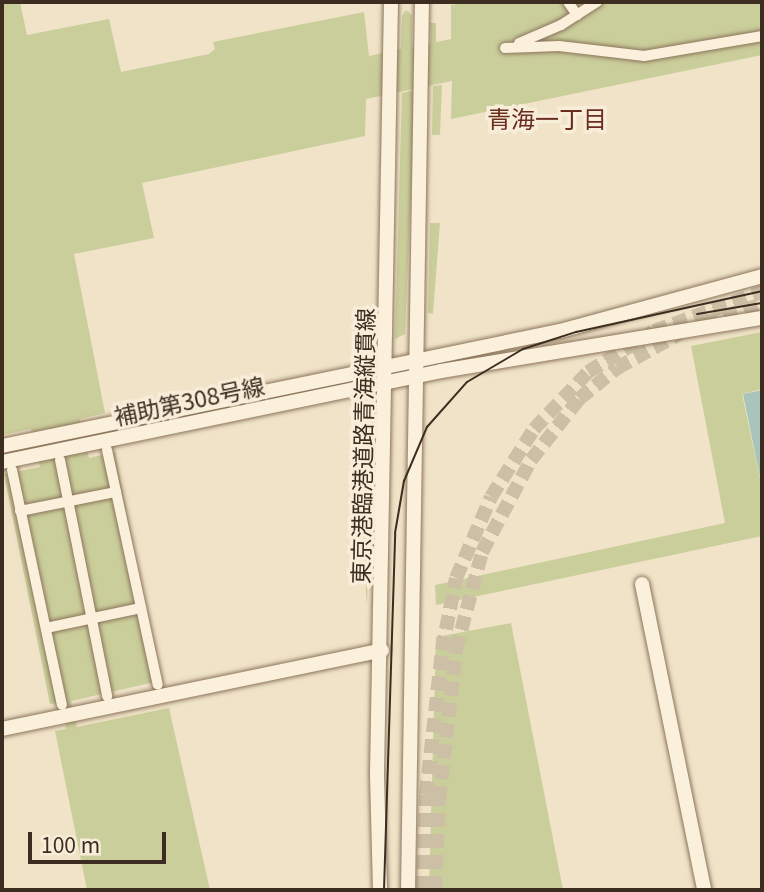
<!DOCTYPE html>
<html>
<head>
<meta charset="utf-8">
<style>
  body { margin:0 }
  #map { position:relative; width:764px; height:892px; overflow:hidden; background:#f0e3c8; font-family:Georgia,"Noto Sans JP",serif }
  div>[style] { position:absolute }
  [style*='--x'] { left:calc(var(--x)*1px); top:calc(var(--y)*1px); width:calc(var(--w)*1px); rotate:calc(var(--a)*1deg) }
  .green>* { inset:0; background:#cace9b }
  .water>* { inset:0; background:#a9c4bb }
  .secondary-tunnel>* { height:14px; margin-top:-7px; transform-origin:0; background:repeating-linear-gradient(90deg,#ccbfa6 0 14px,transparent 0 21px) }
  .roads { filter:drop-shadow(0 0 2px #8c755c) drop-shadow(0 0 2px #8c755c) }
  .street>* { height:10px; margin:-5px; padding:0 5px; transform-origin:5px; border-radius:5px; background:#faf0db }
  .secondary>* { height:14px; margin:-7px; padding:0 7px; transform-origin:7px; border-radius:7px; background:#faf0db }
  .tram>* { height:2px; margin:-1px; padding:0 1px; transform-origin:1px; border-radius:1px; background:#3c2d20 }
  span { translate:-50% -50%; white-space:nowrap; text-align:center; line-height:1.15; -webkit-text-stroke:7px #f7edd8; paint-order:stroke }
  .street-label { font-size:23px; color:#3c2d20 }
  .neighbourhood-label { font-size:24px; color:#6a2c1e }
  .frame { position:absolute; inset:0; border:4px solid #3c2d20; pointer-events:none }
  .scale { position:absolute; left:28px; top:832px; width:138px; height:32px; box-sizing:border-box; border:4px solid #3c2d20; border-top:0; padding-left:9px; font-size:21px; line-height:24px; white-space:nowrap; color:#3c2d20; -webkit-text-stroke:5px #f7edd8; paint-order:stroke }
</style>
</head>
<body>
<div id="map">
  <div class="green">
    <i style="clip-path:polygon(2px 2px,20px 2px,27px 35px,109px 19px,121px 72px,209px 54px,215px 49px,213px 42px,364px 12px,369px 56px,401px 49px,402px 16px,406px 10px,412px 15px,412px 47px,431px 43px,430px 23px,436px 23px,436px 42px,451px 39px,451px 5px,467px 2px,762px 2px,762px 55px,451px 119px,452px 81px,366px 99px,365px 136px,142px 183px,154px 238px,74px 254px,105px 413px,80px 419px,89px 458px,115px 452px,159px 681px,71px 701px,77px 727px,169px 708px,210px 890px,87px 890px,55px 731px,66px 729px,61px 703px,50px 704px,4px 474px,40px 467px,31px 429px,2px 435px)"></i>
    <i style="clip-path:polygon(442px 85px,440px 135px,432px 135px,433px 86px)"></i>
    <i style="clip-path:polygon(415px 90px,405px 334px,395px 339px,402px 93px)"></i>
    <i style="clip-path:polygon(430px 223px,440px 223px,433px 314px,428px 313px)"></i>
    <i style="clip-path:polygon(762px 332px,762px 389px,742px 394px,762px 488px,762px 536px,436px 605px,435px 585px,725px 523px,691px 346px)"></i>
    <i style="clip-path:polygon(371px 413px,373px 413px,367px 605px,363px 546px)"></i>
    <i style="clip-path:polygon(511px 623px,563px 890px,429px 890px,436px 637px)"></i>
  </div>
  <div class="water">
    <i style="clip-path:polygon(762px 390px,762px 487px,743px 394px)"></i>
  </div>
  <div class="secondary-tunnel">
    <i style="--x:704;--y:323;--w:61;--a:-18.1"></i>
    <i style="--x:423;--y:890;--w:95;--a:-88.2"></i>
    <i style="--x:426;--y:795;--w:146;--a:-83.7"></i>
    <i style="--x:442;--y:650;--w:73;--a:-79"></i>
    <i style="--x:456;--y:578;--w:88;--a:-66.6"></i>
    <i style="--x:491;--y:497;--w:80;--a:-57.7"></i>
    <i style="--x:534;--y:429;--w:79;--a:-46.5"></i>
    <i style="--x:588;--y:372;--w:78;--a:-31.8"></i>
    <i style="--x:654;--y:331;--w:115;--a:-19.9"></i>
    <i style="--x:435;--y:890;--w:90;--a:-87.5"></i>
    <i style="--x:439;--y:800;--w:151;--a:-83.5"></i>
    <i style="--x:456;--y:650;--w:101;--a:-75.1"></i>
    <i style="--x:482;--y:552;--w:104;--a:-62"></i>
    <i style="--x:531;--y:460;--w:78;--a:-51.8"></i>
    <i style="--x:579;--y:399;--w:49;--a:-39.2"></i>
    <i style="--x:617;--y:368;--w:71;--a:-28.7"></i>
  </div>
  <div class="roads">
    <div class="street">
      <i style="--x:568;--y:2;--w:16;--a:55"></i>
      <i style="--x:519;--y:43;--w:46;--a:-23.2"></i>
      <i style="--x:561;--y:25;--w:43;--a:-32.6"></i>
      <i style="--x:505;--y:48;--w:54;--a:-2.1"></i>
      <i style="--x:559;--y:46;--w:86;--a:6.7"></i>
      <i style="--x:644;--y:56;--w:120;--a:-9.6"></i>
      <i style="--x:107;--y:450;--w:240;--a:77.8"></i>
      <i style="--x:60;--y:460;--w:241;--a:78.7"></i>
      <i style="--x:12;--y:470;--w:240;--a:78"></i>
      <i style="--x:20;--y:511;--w:98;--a:-11.2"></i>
      <i style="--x:46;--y:628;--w:97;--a:-11.9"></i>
    </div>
    <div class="secondary">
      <i style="--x:2;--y:446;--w:570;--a:-11.65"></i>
      <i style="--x:560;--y:331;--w:209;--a:-15.2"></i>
      <i style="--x:2;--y:462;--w:448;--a:-11.7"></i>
      <i style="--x:441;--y:371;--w:325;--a:-9.4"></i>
      <i style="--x:642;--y:584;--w:312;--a:78.5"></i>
      <i style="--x:2;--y:729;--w:388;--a:-11.7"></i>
      <i style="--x:380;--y:890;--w:117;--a:-91.5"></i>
      <i style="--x:377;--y:773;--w:771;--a:-88.96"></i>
      <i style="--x:408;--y:890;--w:888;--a:-89.1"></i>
    </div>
  </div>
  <div class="tram">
    <i style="--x:697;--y:314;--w:66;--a:-9.6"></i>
    <i style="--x:384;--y:890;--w:357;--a:-88.2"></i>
    <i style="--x:395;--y:533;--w:53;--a:-80.2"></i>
    <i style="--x:404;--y:481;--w:59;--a:-66.9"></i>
    <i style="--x:427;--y:427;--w:60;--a:-48.4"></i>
    <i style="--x:467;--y:382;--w:65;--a:-30.5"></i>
    <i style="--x:523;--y:349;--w:56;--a:-17.8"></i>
    <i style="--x:576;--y:332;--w:190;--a:-12.4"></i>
  </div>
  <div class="street-label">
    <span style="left:189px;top:400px;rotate:-12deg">補助第308号線</span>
    <span style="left:362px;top:446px;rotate:-89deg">東京港臨港道路青海縦貫線</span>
  </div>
  <div class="neighbourhood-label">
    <span style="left:547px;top:118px">青海一丁目</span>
  </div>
  <div class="frame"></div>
  <div class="scale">100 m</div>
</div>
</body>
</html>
